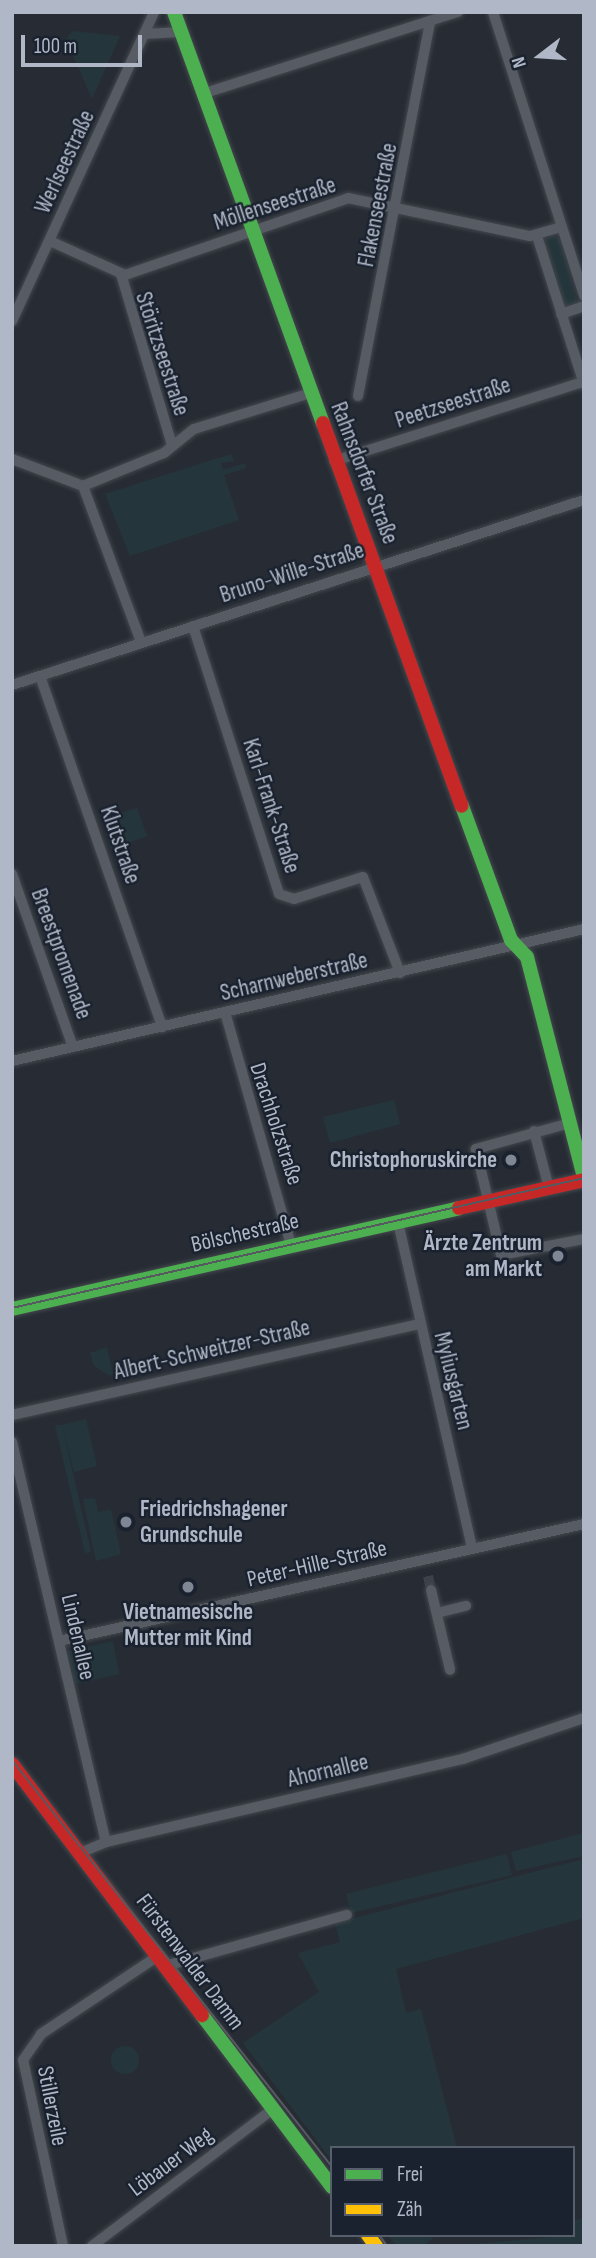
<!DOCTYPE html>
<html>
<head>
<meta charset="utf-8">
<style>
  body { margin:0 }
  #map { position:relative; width:596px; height:2258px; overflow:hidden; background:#272c34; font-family:"Sofia Sans Condensed",sans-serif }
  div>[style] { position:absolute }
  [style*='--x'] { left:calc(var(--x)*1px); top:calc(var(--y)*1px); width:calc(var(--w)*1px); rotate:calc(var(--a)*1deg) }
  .green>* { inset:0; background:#24363b }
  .round { border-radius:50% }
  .street-tunnel>* { height:10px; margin-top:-5px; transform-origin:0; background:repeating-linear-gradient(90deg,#3c414a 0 10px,transparent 0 15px) }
  .roads { filter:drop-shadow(0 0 2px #43474d) drop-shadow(0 0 2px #43474d) }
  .street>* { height:10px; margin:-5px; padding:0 5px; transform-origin:5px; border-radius:5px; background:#575b63 }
  .fast>* { height:14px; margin:-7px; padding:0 7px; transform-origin:7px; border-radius:7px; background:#4caf50 }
  .slow>* { height:14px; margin:-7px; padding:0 7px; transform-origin:7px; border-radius:7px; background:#ffc107 }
  .jam>* { height:14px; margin:-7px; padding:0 7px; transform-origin:7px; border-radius:7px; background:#c62828 }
  .tram>* { height:2px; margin:-1px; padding:0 1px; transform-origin:1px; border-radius:1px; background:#565a60 }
  .dots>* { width:19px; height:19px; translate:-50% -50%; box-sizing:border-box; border:4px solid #1a222f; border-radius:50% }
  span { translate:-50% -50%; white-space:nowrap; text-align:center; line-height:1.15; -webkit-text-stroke:5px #1a222f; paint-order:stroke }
  .street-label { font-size:23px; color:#b0b8c7 }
  .poi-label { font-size:23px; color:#b0b8c7; font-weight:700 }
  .right { translate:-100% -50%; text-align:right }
  .left { translate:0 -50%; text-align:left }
  .frame { position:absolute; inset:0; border:14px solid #b0b8c7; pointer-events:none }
  .legend { position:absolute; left:330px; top:2146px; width:245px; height:91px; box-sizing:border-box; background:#1a222f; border:2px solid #565e6c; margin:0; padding:9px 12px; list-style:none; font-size:21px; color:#b0b8c7 }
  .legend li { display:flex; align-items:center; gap:14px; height:35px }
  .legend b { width:35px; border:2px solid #565e6c }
  .north { position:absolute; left:505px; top:21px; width:70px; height:70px; -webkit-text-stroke:5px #1a222f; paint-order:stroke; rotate:253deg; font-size:19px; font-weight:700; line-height:28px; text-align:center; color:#b0b8c7 }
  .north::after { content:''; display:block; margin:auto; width:24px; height:32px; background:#b0b8c7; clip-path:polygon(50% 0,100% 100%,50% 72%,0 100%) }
  .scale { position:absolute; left:21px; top:35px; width:121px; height:32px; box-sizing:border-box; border:4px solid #b0b8c7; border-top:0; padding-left:9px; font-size:21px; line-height:24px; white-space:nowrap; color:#b0b8c7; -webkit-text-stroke:5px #1a222f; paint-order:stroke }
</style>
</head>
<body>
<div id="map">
  <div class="green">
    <i style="clip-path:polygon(73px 31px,120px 36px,92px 99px,66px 39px)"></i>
    <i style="clip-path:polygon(553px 235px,561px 240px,578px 305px,562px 306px,543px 242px)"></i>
    <i style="clip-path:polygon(231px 454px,234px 461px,221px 463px,223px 470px,245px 463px,246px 468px,224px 475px,239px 520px,130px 556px,105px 494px)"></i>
    <i style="clip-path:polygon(137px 808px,147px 836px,111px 849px,102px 819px)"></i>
    <i style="clip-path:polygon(394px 1100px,400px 1124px,330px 1143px,323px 1117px)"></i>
    <i style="clip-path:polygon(107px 1347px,113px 1374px,110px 1376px,94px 1366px,90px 1353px)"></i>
    <i style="clip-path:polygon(86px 1419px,97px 1466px,74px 1472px,62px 1425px)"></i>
    <i style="clip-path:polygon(55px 1425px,62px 1425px,91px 1552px,85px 1553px)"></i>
    <i style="clip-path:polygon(95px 1498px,98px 1512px,111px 1510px,121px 1554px,96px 1561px,83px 1499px)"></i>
    <i style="clip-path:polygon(113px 1641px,119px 1674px,75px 1684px,67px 1651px)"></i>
    <i style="clip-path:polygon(584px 1833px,584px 1856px,516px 1871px,511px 1852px)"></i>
    <i style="clip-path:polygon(507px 1854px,512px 1875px,351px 1913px,346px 1894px)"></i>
    <i style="clip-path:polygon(584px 1859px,584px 1918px,396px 1969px,406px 2013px,421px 2009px,457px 2148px,332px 2148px,332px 2161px,243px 2043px,319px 1992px,298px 1953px,340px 1942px,335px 1923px)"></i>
    <i class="round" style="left:111px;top:2046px;width:28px;height:28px"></i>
    <i style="clip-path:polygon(584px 2218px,584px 2246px,452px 2246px,573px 2235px,574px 2221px)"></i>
    <i style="clip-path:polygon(388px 2235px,436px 2235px,424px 2246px,396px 2246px)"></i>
  </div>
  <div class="street-tunnel">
    <i style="--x:428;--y:1576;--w:14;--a:78"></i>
  </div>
  <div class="roads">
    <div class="street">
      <i style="--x:493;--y:12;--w:298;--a:72.2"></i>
      <i style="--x:144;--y:34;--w:37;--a:-3"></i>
      <i style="--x:202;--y:94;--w:269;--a:-17.8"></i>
      <i style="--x:537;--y:236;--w:155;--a:72.4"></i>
      <i style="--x:50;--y:241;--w:82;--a:24.4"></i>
      <i style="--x:125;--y:275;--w:236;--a:-19"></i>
      <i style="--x:348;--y:198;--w:186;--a:11.8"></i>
      <i style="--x:530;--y:236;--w:33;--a:-16"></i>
      <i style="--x:121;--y:274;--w:178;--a:73.4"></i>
      <i style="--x:561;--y:314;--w:24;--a:-19"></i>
      <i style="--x:12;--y:321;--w:340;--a:-65.3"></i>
      <i style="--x:358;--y:396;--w:382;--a:-79.1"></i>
      <i style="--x:12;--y:459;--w:76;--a:20.8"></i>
      <i style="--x:83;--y:486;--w:166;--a:69.6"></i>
      <i style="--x:334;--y:461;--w:261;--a:-17.6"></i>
      <i style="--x:83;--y:486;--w:87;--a:-22.2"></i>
      <i style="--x:164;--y:453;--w:38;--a:-39"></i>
      <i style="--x:194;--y:429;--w:121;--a:-17.2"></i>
      <i style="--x:193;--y:626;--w:281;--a:72.2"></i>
      <i style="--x:279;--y:894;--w:16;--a:18"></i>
      <i style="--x:294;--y:899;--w:72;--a:-17.7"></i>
      <i style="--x:363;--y:877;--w:103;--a:68.9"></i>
      <i style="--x:40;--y:676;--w:372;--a:70.8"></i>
      <i style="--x:12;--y:685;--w:601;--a:-17.92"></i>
      <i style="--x:12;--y:874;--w:183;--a:70.6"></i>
      <i style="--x:225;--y:1012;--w:243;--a:74.2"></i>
      <i style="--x:12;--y:1061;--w:587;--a:-12.99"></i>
      <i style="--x:570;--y:1123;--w:98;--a:164.5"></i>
      <i style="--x:476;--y:1149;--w:109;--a:76.7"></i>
      <i style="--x:501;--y:1255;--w:85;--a:-10.9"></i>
      <i style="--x:534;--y:1131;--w:59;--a:75.3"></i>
      <i style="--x:398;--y:1222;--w:335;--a:77.2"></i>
      <i style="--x:12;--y:1415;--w:418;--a:-12.6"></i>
      <i style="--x:12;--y:1442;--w:411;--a:76.8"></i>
      <i style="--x:431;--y:1590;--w:82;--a:76.6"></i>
      <i style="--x:437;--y:1613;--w:30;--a:-14"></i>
      <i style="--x:59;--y:1641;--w:538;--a:-12.56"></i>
      <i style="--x:80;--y:1853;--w:28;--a:-23"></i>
      <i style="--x:106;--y:1842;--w:367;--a:-13.1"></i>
      <i style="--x:463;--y:1759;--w:128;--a:-18.7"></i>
      <i style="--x:165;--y:1966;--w:189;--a:-15.7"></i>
      <i style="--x:63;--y:2246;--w:190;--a:-102.1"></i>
      <i style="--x:23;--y:2060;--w:32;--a:-55"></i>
      <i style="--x:41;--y:2034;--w:141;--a:-33.7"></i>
      <i style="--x:92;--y:2246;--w:227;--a:-37.1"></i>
    </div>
    <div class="fast">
      <i style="--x:174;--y:12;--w:437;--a:70.1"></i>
      <i style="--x:462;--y:806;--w:143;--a:69.9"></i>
      <i style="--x:511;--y:940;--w:23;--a:47"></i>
      <i style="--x:527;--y:957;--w:227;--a:75.5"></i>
      <i style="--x:12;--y:1309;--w:458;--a:-12.7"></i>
      <i style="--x:202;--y:2015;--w:216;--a:52.9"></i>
    </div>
    <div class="slow">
      <i style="--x:368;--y:2235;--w:14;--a:54"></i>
    </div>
    <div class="jam">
      <i style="--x:323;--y:423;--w:407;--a:70.1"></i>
      <i style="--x:459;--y:1208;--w:128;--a:-12.6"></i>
      <i style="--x:12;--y:1764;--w:315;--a:52.9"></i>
    </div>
  </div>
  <div class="tram">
    <i style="--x:12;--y:1308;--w:587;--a:-12.8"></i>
    <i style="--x:12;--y:1760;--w:518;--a:51.82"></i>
    <i style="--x:379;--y:2235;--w:14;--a:54"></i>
  </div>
  <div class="dots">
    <i style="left:511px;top:1160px;background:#808794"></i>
    <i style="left:558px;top:1256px;background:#808794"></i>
    <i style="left:126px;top:1522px;background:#808794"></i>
    <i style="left:188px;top:1587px;background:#808794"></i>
  </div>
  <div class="street-label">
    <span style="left:65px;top:162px;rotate:-65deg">Werlseestraße</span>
    <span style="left:275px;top:204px;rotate:-18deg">Möllenseestraße</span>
    <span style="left:378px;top:205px;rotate:-79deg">Flakenseestraße</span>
    <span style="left:162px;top:354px;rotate:72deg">Störitzseestraße</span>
    <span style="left:453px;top:403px;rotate:-18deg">Peetzseestraße</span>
    <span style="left:364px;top:473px;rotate:69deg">Rahnsdorfer Straße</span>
    <span style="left:292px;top:573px;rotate:-18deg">Bruno-Wille-Straße</span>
    <span style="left:271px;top:806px;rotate:72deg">Karl-Frank-Straße</span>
    <span style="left:120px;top:845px;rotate:71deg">Klutstraße</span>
    <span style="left:61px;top:954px;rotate:70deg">Breestpromenade</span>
    <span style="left:294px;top:977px;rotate:-13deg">Scharnweberstraße</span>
    <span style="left:276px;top:1124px;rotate:72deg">Drachholzstraße</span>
    <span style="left:245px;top:1233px;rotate:-13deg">Bölschestraße</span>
    <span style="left:212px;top:1350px;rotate:-13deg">Albert-Schweitzer-Straße</span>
    <span style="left:453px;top:1381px;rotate:76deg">Myliusgarten</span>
    <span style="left:317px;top:1564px;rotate:-13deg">Peter-Hille-Straße</span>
    <span style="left:78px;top:1637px;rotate:77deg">Lindenallee</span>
    <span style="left:328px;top:1771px;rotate:-13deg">Ahornallee</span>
    <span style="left:190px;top:1962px;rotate:53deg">Fürstenwalder Damm</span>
    <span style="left:52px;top:2106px;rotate:79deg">Stillerzeile</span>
    <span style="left:171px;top:2162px;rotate:-37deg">Löbauer Weg</span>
  </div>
  <div class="poi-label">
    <span class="right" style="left:497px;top:1160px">Christophoruskirche</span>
    <span class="right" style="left:542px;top:1256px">Ärzte Zentrum<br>am Markt</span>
    <span class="left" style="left:140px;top:1522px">Friedrichshagener<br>Grundschule</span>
    <span style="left:188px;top:1625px">Vietnamesische<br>Mutter mit Kind</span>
  </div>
  <div class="frame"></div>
  <ul class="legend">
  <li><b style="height:9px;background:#4caf50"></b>Frei</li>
  <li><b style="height:9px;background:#ffc107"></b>Zäh</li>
  </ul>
  <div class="north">N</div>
  <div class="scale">100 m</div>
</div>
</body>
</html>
